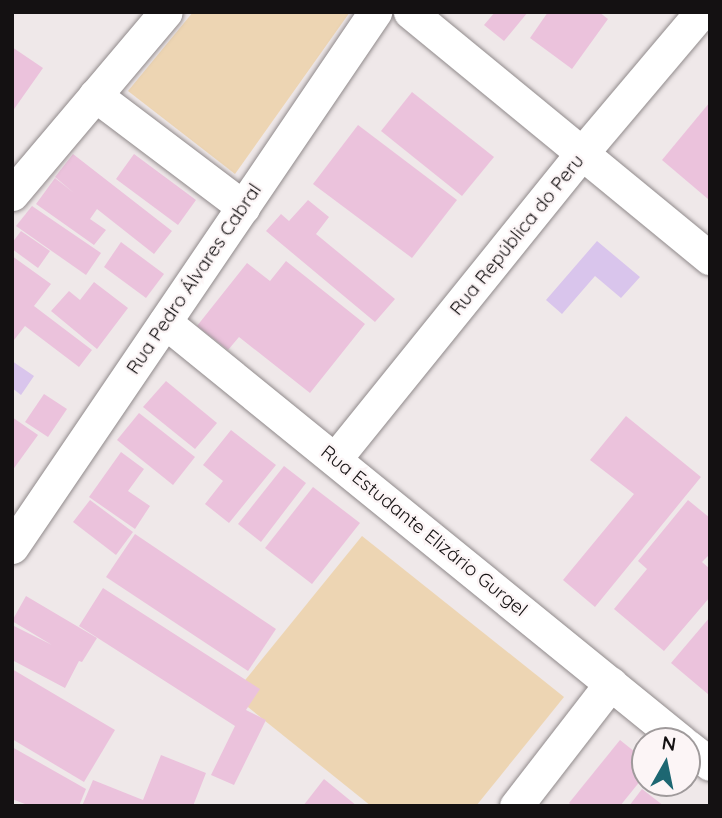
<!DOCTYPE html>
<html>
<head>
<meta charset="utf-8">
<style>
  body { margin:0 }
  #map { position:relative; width:722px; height:818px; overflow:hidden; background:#efe8e9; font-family:Quicksand,sans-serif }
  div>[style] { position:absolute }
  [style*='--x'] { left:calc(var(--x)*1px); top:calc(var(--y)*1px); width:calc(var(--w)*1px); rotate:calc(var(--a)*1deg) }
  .green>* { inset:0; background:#edd5b3 }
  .water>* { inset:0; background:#d9c5ec }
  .building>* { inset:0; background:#ebc2dc }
  .roads { filter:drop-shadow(0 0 2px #908a8b) drop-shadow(0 0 2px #908a8b) }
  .minor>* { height:33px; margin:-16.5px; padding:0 16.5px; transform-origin:16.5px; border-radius:16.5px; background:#fff }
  span { translate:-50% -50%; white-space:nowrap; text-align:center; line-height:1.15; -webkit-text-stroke:5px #fcf5f6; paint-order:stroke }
  .street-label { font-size:19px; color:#141112 }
  .frame { position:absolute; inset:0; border:14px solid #141112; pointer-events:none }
  .north { position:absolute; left:631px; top:727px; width:70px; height:70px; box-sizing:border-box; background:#fcf5f6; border:2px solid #9f9a9b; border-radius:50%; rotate:9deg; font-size:19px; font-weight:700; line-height:28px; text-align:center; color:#141112 }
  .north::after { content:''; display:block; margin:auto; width:24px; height:32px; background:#1d6772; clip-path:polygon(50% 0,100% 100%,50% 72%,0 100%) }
</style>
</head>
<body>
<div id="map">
  <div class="green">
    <i style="clip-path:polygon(193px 12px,350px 12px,235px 174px,128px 91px)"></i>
    <i style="clip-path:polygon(362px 536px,564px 697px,476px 806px,371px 806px,233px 695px)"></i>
  </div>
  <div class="water">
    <i style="clip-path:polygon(597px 241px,640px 277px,621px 298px,595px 276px,562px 314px,546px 300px)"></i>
    <i style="clip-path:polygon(12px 361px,34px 376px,21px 395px,12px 388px)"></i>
  </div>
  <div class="building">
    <i style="clip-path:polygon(495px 12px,528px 12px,504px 41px,484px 25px)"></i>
    <i style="clip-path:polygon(548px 12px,599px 12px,608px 19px,572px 69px,530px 38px)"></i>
    <i style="clip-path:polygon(12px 47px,43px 68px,12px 112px)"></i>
    <i style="clip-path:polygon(412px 92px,494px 157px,462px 196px,381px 131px)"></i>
    <i style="clip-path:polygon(710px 102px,710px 197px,708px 199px,662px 160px)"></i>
    <i style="clip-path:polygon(358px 125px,457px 200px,412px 258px,313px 184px)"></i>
    <i style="clip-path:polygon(73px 154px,172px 231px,154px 254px,97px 209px,90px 219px,106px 230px,94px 245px,36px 204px,55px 178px,74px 193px,55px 177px)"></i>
    <i style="clip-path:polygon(134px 154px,196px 200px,178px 225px,116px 179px)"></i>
    <i style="clip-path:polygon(308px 200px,329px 217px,316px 234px,395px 299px,375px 322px,266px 231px,281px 214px,289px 221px)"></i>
    <i style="clip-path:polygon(32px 206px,101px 253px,86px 275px,16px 226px)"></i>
    <i style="clip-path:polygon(21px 231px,50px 251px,38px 268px,12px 249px,12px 243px)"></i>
    <i style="clip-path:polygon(121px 242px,164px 274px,146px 298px,104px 267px)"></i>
    <i style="clip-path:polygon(12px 256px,51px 284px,34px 306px,92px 350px,79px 367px,25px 326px,14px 340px,12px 338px)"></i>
    <i style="clip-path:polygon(286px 261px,365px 324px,310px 393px,239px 337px,228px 350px,197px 326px,247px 263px,270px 281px)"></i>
    <i style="clip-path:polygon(94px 282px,128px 308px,97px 349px,51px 311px,69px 291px,80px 300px)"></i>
    <i style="clip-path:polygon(166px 381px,217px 423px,195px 449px,143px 407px)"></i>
    <i style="clip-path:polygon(44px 394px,67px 409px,48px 437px,25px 422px)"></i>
    <i style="clip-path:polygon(139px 413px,195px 457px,173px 485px,117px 440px)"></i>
    <i style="clip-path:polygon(626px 416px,701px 477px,595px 607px,563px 580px,634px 494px,590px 460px)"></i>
    <i style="clip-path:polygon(12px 417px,38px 435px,12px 471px)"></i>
    <i style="clip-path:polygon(231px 430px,276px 465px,229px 523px,205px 504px,223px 481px,203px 465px)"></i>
    <i style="clip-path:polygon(121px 452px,144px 469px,128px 491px,150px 506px,135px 529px,89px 497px)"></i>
    <i style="clip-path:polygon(284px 466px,306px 483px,261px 542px,238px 524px)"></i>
    <i style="clip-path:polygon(313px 487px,360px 523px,312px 584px,265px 548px)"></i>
    <i style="clip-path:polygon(90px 500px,133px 532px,116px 555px,73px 522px)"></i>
    <i style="clip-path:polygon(688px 500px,710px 518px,710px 554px,702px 562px,710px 569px,710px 597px,664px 651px,614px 609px,647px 569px,638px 561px)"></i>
    <i style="clip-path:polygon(135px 534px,276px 629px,248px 671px,106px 577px)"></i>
    <i style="clip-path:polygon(103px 588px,260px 689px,246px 710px,266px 720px,234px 785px,211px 775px,235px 726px,79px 626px)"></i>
    <i style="clip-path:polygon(26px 596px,97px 638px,82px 662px,79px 661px,65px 688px,12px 660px,12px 625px,52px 645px,12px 621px)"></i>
    <i style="clip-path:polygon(710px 617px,710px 693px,709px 695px,671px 663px)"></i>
    <i style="clip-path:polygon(12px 669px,115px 730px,84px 782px,12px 739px)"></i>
    <i style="clip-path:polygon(620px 740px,645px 760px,645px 775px,620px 806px,572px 806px,569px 803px)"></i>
    <i style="clip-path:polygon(12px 747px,86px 789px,79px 806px,30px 806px,12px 799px)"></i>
    <i style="clip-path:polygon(161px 755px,206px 773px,193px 806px,82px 806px,93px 780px,143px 800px)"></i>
    <i style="clip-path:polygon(324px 779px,357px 806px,303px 806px)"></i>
    <i style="clip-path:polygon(642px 789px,664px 806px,629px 806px)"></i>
  </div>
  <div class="roads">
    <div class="minor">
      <i style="--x:410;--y:12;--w:388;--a:39.4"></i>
      <i style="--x:95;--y:95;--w:186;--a:37.1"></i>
      <i style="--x:12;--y:194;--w:238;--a:-49.8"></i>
      <i style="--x:165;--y:322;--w:665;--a:39.08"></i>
      <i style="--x:335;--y:459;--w:393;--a:-51.1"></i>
      <i style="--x:582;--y:153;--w:185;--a:-49.8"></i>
      <i style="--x:12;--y:547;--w:647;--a:-55.84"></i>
      <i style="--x:687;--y:746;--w:29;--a:38"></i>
      <i style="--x:516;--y:806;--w:155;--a:-52.3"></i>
    </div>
  </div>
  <div class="street-label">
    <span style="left:517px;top:235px;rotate:-51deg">Rua República do Peru</span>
    <span style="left:194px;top:279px;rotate:-56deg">Rua Pedro Álvares Cabral</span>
    <span style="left:424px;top:531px;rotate:39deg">Rua Estudante Elizário Gurgel</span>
  </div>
  <div class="frame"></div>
  <div class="north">N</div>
</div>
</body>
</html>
